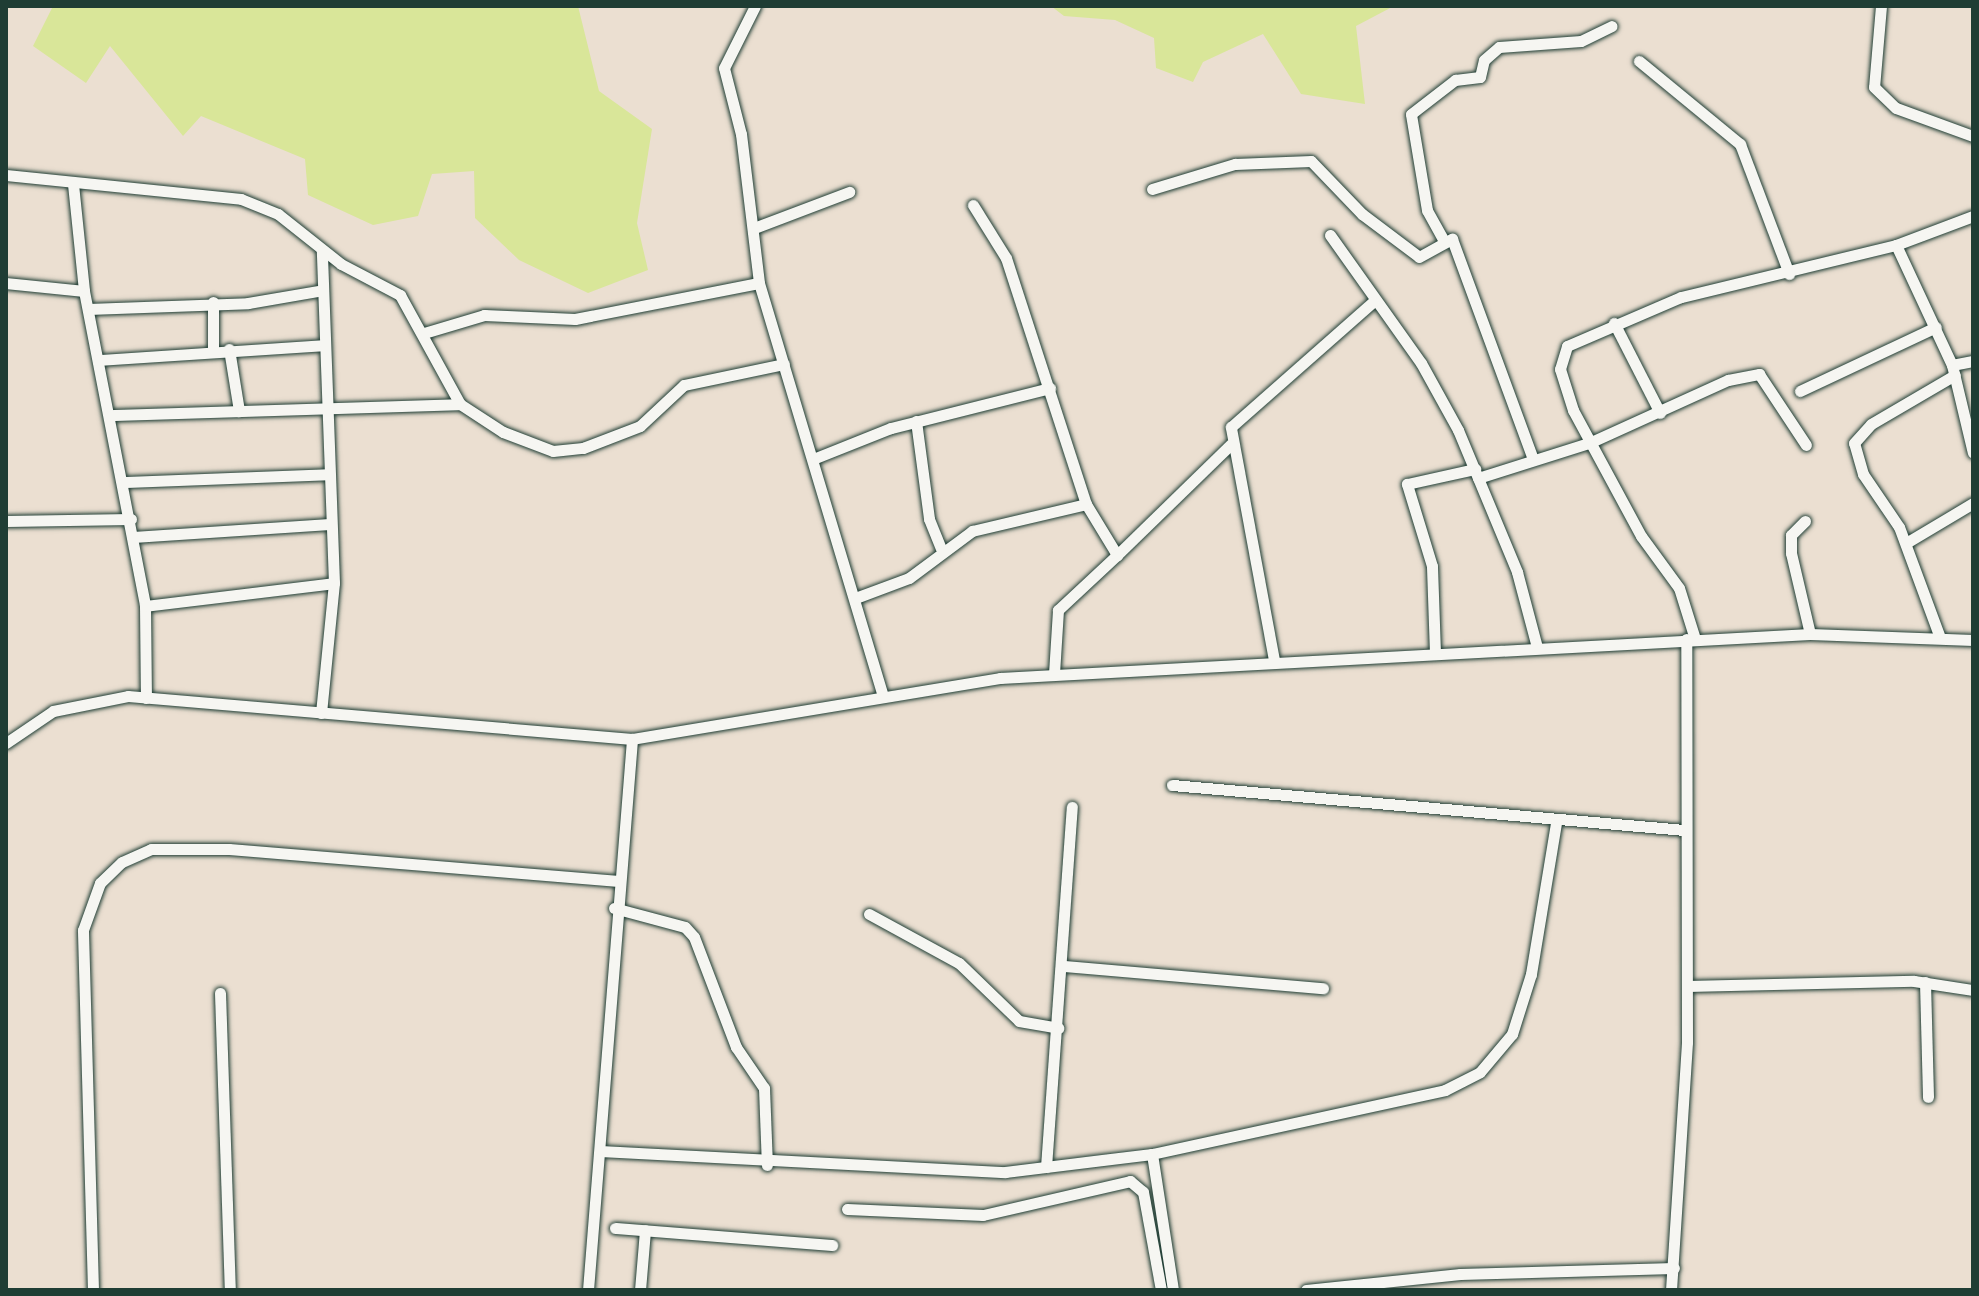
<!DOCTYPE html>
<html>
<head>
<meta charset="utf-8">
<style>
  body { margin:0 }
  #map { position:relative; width:1979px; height:1296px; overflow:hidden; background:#ebdfd1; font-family:Delius,sans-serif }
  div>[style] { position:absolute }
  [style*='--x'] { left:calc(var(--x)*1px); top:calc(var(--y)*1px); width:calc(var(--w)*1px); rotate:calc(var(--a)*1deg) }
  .green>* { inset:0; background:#d9e699 }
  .roads { filter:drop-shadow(0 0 2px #1f3d34) drop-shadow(0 0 2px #1f3d34) }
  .minor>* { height:11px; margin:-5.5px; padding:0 5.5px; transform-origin:5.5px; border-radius:5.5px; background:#f6f6f2 }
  span { translate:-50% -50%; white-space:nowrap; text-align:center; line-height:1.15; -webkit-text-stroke:6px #f6f6f2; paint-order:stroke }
  .frame { position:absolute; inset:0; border:8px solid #1f3d34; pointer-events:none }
</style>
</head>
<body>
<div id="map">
  <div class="green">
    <i style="clip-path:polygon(53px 6px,578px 6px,599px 91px,652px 129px,637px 223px,648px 270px,588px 293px,519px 260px,475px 218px,474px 171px,432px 174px,418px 216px,373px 225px,308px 195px,305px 159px,201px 116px,183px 136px,110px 46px,86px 83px,33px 46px)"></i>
    <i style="clip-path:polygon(1051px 6px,1394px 6px,1356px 26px,1365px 104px,1301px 94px,1263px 34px,1203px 62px,1193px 82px,1156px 68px,1154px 38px,1115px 20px,1064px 16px)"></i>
  </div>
  <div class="roads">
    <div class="minor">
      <i style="--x:755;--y:6;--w:69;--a:116.6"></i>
      <i style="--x:724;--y:68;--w:68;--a:75.6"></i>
      <i style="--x:741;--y:134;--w:150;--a:83.1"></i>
      <i style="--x:759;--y:283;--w:431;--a:73.3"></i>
      <i style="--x:1881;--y:6;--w:81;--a:94.9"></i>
      <i style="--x:1874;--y:87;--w:30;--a:44"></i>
      <i style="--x:1896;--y:108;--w:82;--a:20"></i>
      <i style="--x:1639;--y:61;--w:131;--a:39.4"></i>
      <i style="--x:1740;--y:144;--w:139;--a:69.3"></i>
      <i style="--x:6;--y:175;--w:236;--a:5.8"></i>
      <i style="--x:241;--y:199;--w:40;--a:22"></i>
      <i style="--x:278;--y:214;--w:80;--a:38.4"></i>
      <i style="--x:341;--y:264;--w:67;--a:27.7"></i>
      <i style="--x:400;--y:295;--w:124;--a:61.2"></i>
      <i style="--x:460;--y:404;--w:51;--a:33.1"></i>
      <i style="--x:503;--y:432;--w:53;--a:20.8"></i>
      <i style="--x:553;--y:451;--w:30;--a:-6"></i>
      <i style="--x:583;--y:448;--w:61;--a:-21.1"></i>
      <i style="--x:640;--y:426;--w:60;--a:-43"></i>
      <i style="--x:684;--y:385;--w:102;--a:-11.9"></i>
      <i style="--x:73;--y:184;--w:108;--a:84.1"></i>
      <i style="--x:84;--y:291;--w:321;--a:79"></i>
      <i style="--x:145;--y:606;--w:92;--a:89.4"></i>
      <i style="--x:1152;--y:189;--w:87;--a:-16.8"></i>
      <i style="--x:1235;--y:164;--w:76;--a:-2.3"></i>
      <i style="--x:1311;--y:161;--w:74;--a:46.1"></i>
      <i style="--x:1362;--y:214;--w:71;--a:37"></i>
      <i style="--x:1419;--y:257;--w:38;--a:-29"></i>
      <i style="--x:1452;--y:239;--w:234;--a:69.8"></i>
      <i style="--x:973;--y:205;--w:62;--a:58.1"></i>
      <i style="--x:1006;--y:258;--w:259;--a:72"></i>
      <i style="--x:1086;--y:504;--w:60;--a:58.7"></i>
      <i style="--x:1117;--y:555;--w:81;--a:137"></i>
      <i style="--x:1058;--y:610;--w:64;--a:93.6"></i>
      <i style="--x:1973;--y:216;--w:82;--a:159.4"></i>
      <i style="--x:1896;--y:245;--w:132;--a:65"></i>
      <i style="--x:1952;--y:365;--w:90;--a:76.6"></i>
      <i style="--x:754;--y:228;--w:102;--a:-20.8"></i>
      <i style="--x:1330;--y:235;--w:157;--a:54.6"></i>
      <i style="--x:1421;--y:363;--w:77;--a:61.1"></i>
      <i style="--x:1458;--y:430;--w:154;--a:67.4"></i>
      <i style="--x:1517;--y:572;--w:78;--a:75.1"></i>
      <i style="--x:1444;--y:241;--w:35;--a:-119"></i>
      <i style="--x:1427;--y:210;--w:97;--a:-99.5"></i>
      <i style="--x:1411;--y:114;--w:56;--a:-37.7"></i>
      <i style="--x:1455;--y:80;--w:25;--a:-7"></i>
      <i style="--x:1480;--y:77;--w:17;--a:-77"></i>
      <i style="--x:1484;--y:60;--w:20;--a:-41"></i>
      <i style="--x:1499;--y:47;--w:82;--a:-4.2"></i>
      <i style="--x:1581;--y:41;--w:34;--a:-26"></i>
      <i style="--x:6;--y:283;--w:78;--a:5.9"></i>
      <i style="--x:213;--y:302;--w:47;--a:90"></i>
      <i style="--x:88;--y:309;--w:160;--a:-2.1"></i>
      <i style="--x:248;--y:303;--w:76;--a:-9.8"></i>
      <i style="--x:1614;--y:323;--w:101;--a:62.9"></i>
      <i style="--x:424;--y:333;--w:63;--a:-16.7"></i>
      <i style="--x:484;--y:315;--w:91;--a:2.5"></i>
      <i style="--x:575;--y:319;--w:187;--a:-11.1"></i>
      <i style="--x:229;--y:349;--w:63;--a:80.8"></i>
      <i style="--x:99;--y:360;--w:226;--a:-3.8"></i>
      <i style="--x:1952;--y:365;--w:21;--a:-11"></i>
      <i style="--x:1800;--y:391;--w:150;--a:-25.2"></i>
      <i style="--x:112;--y:415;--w:348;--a:-1.8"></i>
      <i style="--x:916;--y:421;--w:99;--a:82.4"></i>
      <i style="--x:929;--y:519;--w:31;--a:68"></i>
      <i style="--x:813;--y:459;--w:84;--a:-21.7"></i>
      <i style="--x:891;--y:428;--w:164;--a:-14.1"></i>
      <i style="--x:1478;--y:478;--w:116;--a:-17.5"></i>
      <i style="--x:1589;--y:443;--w:153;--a:-24.4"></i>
      <i style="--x:1728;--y:380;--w:32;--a:-11"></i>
      <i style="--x:1759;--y:374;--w:85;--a:56.5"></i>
      <i style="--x:125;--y:482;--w:204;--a:-2.2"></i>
      <i style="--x:6;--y:521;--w:125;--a:-0.9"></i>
      <i style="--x:1805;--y:521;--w:20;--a:135"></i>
      <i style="--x:1791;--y:535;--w:18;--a:90"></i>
      <i style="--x:1791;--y:553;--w:83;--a:76.8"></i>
      <i style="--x:133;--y:537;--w:197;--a:-3.8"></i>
      <i style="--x:1906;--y:543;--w:78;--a:-30.8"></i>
      <i style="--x:1117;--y:555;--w:159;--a:-44.2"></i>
      <i style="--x:858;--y:597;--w:54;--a:-20.4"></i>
      <i style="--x:909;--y:578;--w:79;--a:-36.7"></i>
      <i style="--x:972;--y:531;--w:117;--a:-13.3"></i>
      <i style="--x:145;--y:606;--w:190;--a:-6.9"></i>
      <i style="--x:1939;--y:635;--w:115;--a:-110.3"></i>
      <i style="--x:1899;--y:527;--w:64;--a:-124.2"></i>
      <i style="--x:1863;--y:474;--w:32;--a:-106"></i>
      <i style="--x:1854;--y:443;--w:25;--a:-48"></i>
      <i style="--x:1871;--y:424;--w:97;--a:-30.3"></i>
      <i style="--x:1695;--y:639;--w:53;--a:-107.4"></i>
      <i style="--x:1679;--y:588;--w:64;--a:-126.2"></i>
      <i style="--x:1641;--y:536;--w:143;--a:-118.4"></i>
      <i style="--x:1573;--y:410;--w:43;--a:-107.6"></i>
      <i style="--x:1560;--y:369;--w:24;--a:-73"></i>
      <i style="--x:1567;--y:346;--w:124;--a:-23.3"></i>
      <i style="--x:1681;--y:297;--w:221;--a:-13.6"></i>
      <i style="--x:1435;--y:653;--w:87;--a:-92"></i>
      <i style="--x:1432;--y:566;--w:86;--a:-107"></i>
      <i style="--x:1407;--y:484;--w:70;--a:-12.4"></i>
      <i style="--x:1274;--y:660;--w:237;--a:-100.5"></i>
      <i style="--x:1231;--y:427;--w:189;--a:-41.4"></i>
      <i style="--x:321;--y:713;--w:131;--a:-84.3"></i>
      <i style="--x:334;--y:583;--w:333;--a:-92.1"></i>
      <i style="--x:6;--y:743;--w:57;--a:-34.2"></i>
      <i style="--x:53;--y:711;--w:76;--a:-11.3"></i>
      <i style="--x:128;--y:696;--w:506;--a:4.88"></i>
      <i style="--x:632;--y:739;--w:373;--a:-9.4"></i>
      <i style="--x:1000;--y:678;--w:811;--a:-3.11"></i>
      <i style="--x:1810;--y:634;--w:163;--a:2.1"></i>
      <i style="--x:1172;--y:785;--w:514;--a:5.02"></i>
      <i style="--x:614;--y:908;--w:73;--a:15"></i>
      <i style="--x:685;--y:927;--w:13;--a:48"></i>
      <i style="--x:694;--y:937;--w:118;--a:69.1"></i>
      <i style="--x:736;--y:1047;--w:50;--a:55.7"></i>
      <i style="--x:764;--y:1088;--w:77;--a:87.8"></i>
      <i style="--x:869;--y:914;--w:102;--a:28.6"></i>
      <i style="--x:959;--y:963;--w:83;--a:44"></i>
      <i style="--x:1019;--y:1021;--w:40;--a:10"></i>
      <i style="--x:1064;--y:966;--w:260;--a:4.9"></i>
      <i style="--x:1925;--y:982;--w:115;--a:88.5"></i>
      <i style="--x:1687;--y:986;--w:227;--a:-1.3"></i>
      <i style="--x:1914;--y:981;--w:60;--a:8.7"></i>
      <i style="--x:220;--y:993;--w:297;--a:88.1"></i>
      <i style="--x:600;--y:1151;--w:406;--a:3"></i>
      <i style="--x:1005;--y:1172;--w:148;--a:-7"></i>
      <i style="--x:1152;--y:1154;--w:300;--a:-12.3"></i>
      <i style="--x:1445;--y:1090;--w:39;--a:-27"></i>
      <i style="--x:1480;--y:1072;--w:50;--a:-49.9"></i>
      <i style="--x:1512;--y:1034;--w:63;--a:-72.4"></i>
      <i style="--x:1531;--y:974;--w:153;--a:-80.6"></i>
      <i style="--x:1152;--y:1154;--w:138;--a:81.2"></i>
      <i style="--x:1046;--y:1167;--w:361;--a:-85.9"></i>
      <i style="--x:847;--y:1209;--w:136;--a:2.5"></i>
      <i style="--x:983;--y:1215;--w:151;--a:-13"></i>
      <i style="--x:1130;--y:1181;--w:17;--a:40"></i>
      <i style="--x:1143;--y:1192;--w:100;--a:79.6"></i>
      <i style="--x:615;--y:1228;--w:218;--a:4.5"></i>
      <i style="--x:93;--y:1290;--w:360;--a:-91.6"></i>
      <i style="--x:83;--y:930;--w:50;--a:-70.1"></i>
      <i style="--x:100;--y:883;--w:30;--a:-44"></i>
      <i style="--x:122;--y:862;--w:32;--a:-24"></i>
      <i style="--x:151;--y:849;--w:78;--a:0"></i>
      <i style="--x:229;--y:849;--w:388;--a:4.7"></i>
      <i style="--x:588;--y:1290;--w:553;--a:-85.43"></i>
      <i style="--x:640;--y:1290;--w:60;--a:-85.2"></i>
      <i style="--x:1306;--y:1290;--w:155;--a:-5.9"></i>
      <i style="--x:1460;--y:1274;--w:214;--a:-1.6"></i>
      <i style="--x:1671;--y:1290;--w:249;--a:-86.3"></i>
      <i style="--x:1687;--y:1042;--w:403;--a:-90.1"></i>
    </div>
  </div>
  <div class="frame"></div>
</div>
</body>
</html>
